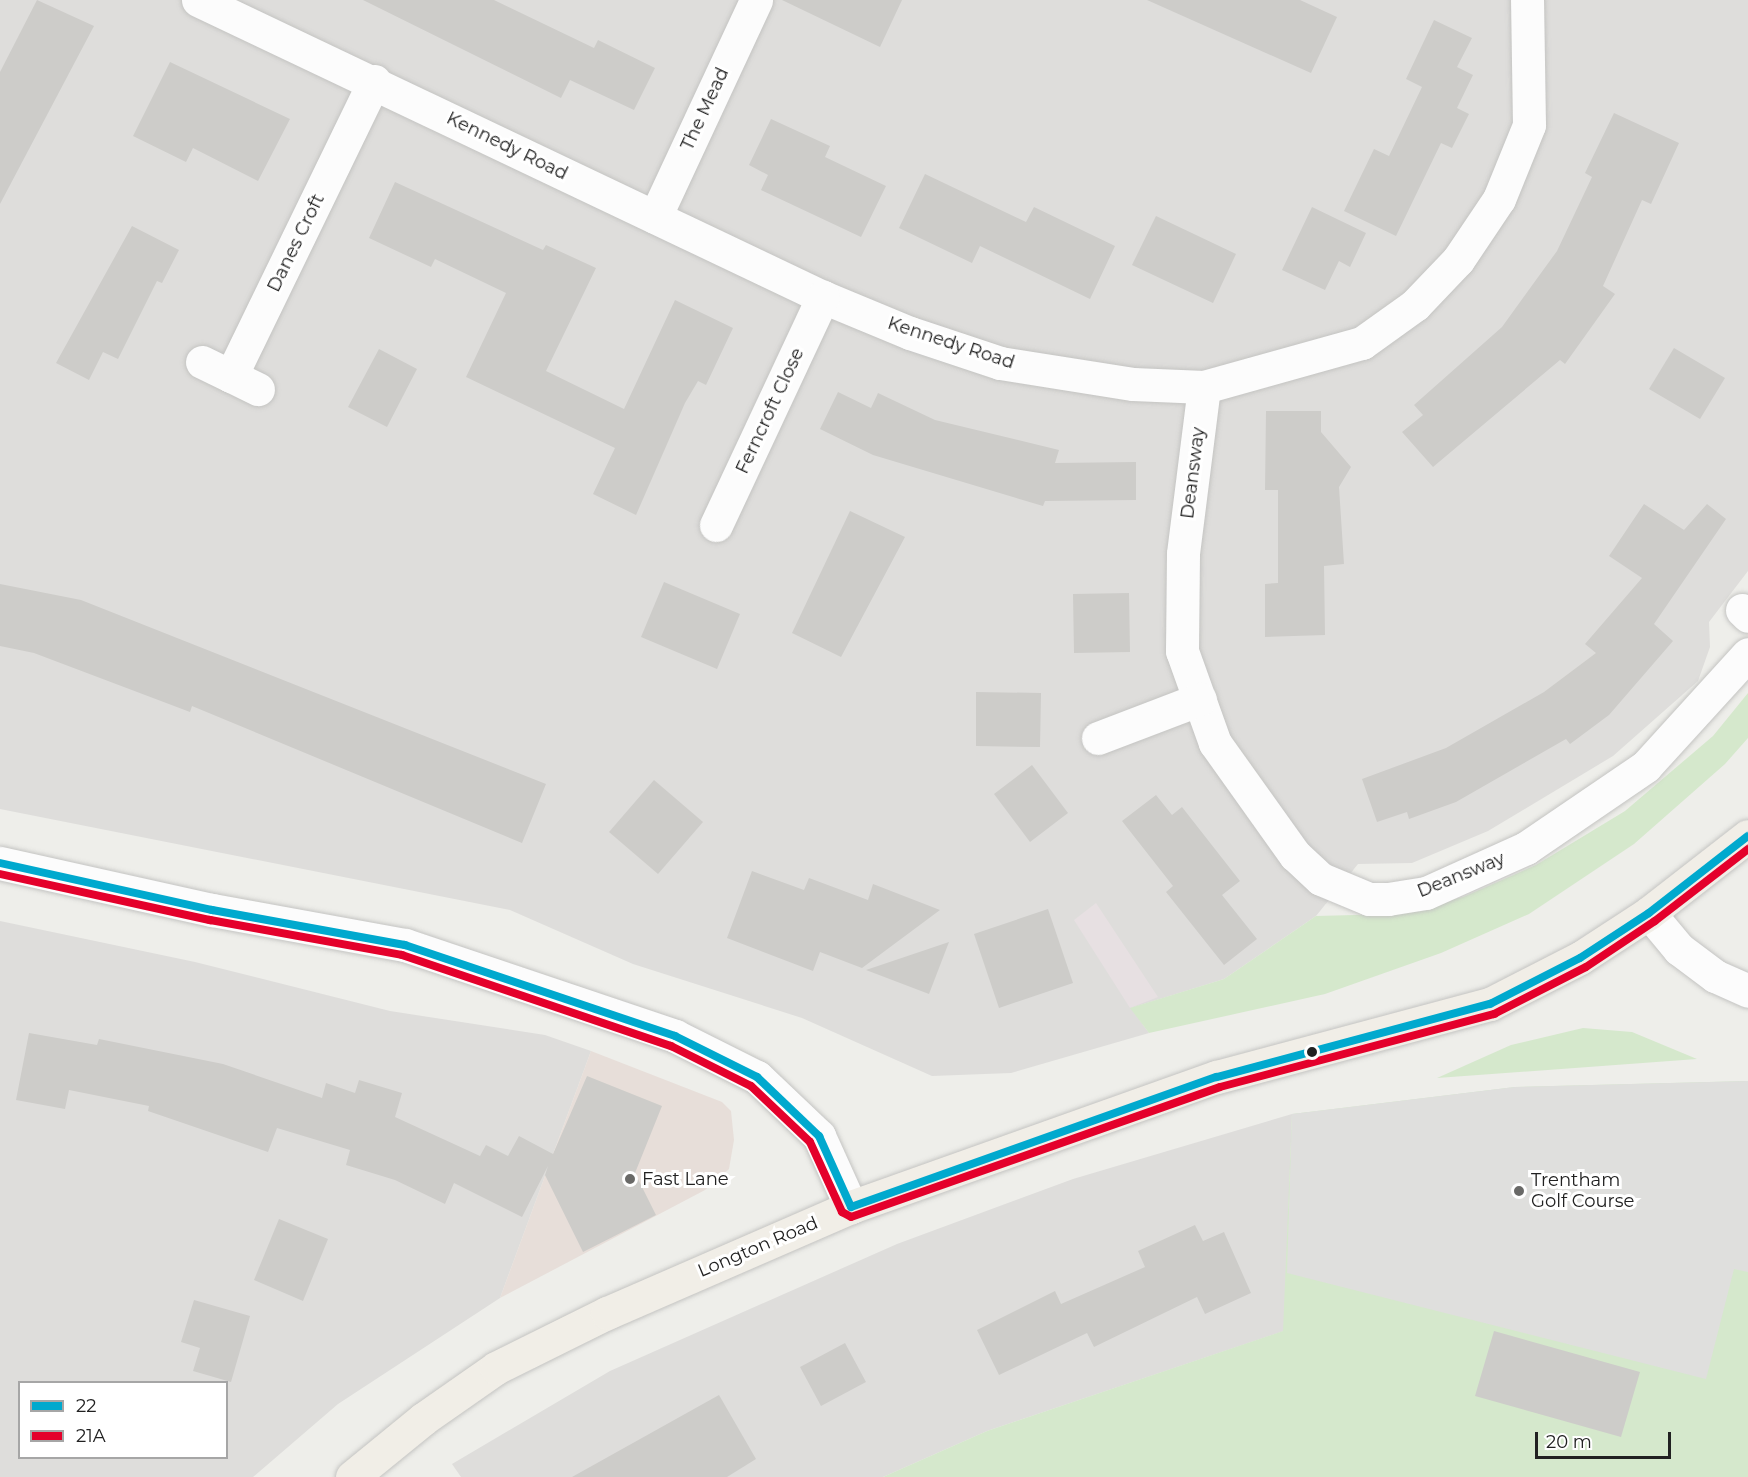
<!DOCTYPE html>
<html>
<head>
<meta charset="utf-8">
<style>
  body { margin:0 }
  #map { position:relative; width:1748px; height:1477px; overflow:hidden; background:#eeeeea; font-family:Montserrat,sans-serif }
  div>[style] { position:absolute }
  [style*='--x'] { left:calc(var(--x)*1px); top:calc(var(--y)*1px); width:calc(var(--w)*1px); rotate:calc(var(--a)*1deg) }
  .residential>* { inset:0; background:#dedddb }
  .commercial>* { inset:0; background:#e7ded9 }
  .industrial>* { inset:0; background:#e7e0e2 }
  .grass>* { inset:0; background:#d5e8cc }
  .parking>* { inset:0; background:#dfdfdd }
  .building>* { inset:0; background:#cdccc9 }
  .roads { filter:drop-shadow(0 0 2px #c4c4c2) drop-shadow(0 0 2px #c4c4c2) }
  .minor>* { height:33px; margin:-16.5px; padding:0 16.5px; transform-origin:16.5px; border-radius:16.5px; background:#fcfcfc }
  .tertiary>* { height:33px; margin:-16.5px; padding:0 16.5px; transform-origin:16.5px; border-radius:16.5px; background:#fcfcfc }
  .primary>* { height:33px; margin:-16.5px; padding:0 16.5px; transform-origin:16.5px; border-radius:16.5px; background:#f1eee7 }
  .bus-1>* { height:8px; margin:-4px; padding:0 4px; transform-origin:4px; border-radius:4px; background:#00a9ce }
  .bus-2>* { height:8px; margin:-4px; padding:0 4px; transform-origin:4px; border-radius:4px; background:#e4002b }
  .dots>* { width:16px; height:16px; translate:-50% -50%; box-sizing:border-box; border:3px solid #fff; border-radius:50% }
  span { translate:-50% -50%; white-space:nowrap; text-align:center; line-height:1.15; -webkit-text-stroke:6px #fff; paint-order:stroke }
  .street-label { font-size:18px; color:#212121 }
  .poi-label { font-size:18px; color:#212121 }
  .left { translate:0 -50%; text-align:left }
  .legend { position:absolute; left:18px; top:1381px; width:210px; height:78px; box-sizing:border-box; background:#fff; border:2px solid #a6a6a6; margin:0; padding:8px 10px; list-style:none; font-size:18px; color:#212121 }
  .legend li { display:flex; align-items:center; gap:12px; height:30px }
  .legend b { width:30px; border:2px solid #a6a6a6 }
  .scale { position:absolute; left:1535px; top:1432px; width:136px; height:27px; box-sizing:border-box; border:3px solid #212121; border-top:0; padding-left:8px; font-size:18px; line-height:21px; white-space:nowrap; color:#212121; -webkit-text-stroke:4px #fff; paint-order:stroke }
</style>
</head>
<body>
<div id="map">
  <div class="residential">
    <i style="clip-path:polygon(0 0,1748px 0,1748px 571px,1709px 622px,1710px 647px,1698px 681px,1613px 756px,1488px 831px,1412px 863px,1358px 864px,1316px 916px,1224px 979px,1131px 1008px,1149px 1033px,1011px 1073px,932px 1076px,802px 1018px,633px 964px,510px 910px,0 809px)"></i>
    <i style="clip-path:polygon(evenodd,0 921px,195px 962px,390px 1011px,545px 1035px,591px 1051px,500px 1298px,338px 1404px,253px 1477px,0 1477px,0 921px,20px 1382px,226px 1382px,226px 1458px,20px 1458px,20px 1382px)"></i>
    <i style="clip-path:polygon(1292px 1114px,1284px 1331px,987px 1431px,883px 1477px,461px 1477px,452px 1464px,610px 1371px,897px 1244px,1073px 1179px)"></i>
  </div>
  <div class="commercial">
    <i style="clip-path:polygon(591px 1051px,722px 1102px,731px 1111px,734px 1140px,729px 1169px,705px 1190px,500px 1298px)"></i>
  </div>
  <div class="industrial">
    <i style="clip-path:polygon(1096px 903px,1158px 997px,1130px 1008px,1074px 920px)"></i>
  </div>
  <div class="grass">
    <i style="clip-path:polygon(1748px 693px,1748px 738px,1725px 764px,1634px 844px,1529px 914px,1441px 953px,1325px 994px,1149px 1033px,1130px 1008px,1224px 979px,1316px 916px,1393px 914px,1463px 897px,1536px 865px,1625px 811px,1713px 736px)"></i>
    <i style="clip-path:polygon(1583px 1028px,1632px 1032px,1697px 1059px,1437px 1078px,1511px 1045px)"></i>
    <i style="clip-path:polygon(1748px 1081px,1748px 1477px,883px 1477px,987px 1431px,1283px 1331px,1292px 1114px,1515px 1087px)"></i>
  </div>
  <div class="parking">
    <i style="clip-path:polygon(1748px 1081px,1748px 1272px,1734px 1269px,1706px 1379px,1287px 1273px,1292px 1114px,1515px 1087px)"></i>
  </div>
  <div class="building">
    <i style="clip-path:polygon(37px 0,94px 26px,0 204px,0 72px)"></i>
    <i style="clip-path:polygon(363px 0,494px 0,594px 48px,598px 40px,655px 68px,634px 110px,570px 80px,561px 98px)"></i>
    <i style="clip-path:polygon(782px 0,902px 0,880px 47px)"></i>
    <i style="clip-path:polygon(1147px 0,1300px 0,1337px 17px,1311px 73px)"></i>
    <i style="clip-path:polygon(1434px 20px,1472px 38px,1457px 67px,1473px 75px,1457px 108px,1469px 114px,1452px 148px,1441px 143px,1396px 236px,1344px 211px,1374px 149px,1389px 156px,1422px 87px,1406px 79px)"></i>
    <i style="clip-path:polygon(170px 62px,290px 119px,258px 181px,193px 148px,186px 162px,133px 136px)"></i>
    <i style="clip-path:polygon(1614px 113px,1679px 143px,1651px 204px,1642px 200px,1603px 286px,1615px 294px,1565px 364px,1560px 360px,1433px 467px,1402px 432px,1423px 415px,1414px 405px,1502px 327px,1557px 251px,1592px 177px,1585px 173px)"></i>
    <i style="clip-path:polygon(771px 119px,830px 146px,825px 157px,886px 186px,861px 237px,761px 190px,768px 175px,749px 165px)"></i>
    <i style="clip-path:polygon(925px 174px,1026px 222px,1034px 207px,1115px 246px,1090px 299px,980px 246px,972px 263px,899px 228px)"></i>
    <i style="clip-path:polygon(395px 182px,543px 250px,546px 245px,596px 268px,546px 371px,624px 409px,675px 300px,733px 328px,706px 385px,698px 381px,685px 403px,636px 515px,593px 494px,615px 448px,466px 377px,506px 293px,435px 259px,431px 267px,369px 238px)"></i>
    <i style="clip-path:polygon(1312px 207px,1366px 233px,1350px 267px,1339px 261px,1325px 290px,1282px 270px)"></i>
    <i style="clip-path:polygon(1156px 216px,1236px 254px,1213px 303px,1132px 265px)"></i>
    <i style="clip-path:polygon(132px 226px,179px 250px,162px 283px,157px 281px,118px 359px,103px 352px,89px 380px,56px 363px)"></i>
    <i style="clip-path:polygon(1674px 348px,1725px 378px,1700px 419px,1649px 389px)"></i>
    <i style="clip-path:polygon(379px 349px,417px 369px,387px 427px,348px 407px)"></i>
    <i style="clip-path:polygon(838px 392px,871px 408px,878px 393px,935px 420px,1059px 450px,1055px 463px,1136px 462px,1136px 500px,1045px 501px,1043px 506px,873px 455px,820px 429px)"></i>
    <i style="clip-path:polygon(1266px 411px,1321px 411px,1321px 432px,1351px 467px,1339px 487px,1344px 564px,1324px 566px,1325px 635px,1265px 637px,1265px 584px,1278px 583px,1278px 490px,1265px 490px)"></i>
    <i style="clip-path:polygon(1644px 504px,1684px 530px,1707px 504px,1726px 519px,1654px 624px,1673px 641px,1609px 715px,1570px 744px,1566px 739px,1456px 802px,1409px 819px,1407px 812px,1377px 822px,1362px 779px,1446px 748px,1544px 692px,1596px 653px,1585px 644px,1642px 578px,1609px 556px)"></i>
    <i style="clip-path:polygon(850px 511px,905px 537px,841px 657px,792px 633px)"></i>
    <i style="clip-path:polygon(664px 582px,740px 614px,717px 669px,641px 637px)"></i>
    <i style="clip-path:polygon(0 584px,81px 600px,546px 784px,522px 843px,192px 706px,190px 712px,34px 653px,0 646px)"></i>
    <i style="clip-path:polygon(1129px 593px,1130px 652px,1074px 653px,1073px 594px)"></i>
    <i style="clip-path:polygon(976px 692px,1041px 693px,1040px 747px,976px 746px)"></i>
    <i style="clip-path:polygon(1032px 765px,1068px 813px,1030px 842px,994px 794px)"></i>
    <i style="clip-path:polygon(654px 780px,703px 822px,658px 874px,609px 832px)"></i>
    <i style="clip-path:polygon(1156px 795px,1172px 815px,1182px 807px,1240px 881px,1222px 895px,1257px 939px,1224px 965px,1166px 892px,1173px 886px,1122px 821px)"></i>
    <i style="clip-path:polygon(752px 871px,804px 890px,809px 878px,868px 900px,873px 884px,940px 910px,862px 968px,820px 952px,813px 971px,727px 938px)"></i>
    <i style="clip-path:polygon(1048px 909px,1073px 983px,999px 1008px,974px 934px)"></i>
    <i style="clip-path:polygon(949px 942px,929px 994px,866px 970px)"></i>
    <i style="clip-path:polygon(29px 1033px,97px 1045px,99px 1039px,223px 1064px,322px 1098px,326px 1083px,355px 1093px,359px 1080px,402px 1093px,395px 1117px,480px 1156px,486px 1145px,508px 1156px,519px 1136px,553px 1154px,587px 1076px,662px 1106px,635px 1173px,656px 1215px,583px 1252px,545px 1175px,548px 1166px,522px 1217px,454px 1183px,445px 1204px,395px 1180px,346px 1165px,350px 1150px,277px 1128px,268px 1152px,148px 1111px,149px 1106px,69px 1090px,65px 1109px,16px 1100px)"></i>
    <i style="clip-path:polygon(279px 1219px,328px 1239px,303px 1301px,254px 1280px)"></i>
    <i style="clip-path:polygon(1195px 1225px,1203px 1241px,1224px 1232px,1251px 1293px,1205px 1314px,1197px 1297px,1094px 1347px,1087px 1333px,999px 1375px,977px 1330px,1055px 1291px,1061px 1304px,1145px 1267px,1138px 1251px)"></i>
    <i style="clip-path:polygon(194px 1300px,250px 1316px,231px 1382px,193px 1371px,200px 1348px,181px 1342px)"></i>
    <i style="clip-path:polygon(1494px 1331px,1640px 1372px,1621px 1437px,1475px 1396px)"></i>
    <i style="clip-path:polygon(845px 1343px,866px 1382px,821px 1406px,800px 1367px)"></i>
    <i style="clip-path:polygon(719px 1395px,756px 1459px,727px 1477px,572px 1477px)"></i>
  </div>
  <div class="roads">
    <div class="minor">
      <i style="--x:198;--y:0;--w:692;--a:25.42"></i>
      <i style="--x:823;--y:297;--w:94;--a:22.5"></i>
      <i style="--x:910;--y:333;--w:95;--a:18.4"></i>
      <i style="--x:1000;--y:363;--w:135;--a:9"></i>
      <i style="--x:1133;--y:384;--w:71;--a:2.4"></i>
      <i style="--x:1204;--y:387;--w:164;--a:-15.6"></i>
      <i style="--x:1362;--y:343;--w:65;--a:-35.6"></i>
      <i style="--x:1415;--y:305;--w:62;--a:-46.3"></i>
      <i style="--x:1458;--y:260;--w:73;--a:-56.1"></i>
      <i style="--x:1499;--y:199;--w:80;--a:-67.9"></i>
      <i style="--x:1529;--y:125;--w:125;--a:-90.9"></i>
      <i style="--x:655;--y:217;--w:239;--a:-65"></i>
      <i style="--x:202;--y:362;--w:32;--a:26"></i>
      <i style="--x:231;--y:376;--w:328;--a:-64.1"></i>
      <i style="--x:231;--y:376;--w:30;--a:26"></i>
      <i style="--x:1204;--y:387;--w:168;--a:97.2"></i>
      <i style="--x:1183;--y:554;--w:97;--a:90.6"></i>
      <i style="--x:1182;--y:651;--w:98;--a:70.3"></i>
      <i style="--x:1215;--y:743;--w:138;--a:54.5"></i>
      <i style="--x:1295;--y:855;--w:35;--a:43"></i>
      <i style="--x:1321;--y:879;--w:52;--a:22.6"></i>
      <i style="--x:1369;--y:899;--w:19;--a:0"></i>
      <i style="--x:1388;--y:899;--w:38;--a:-9"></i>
      <i style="--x:1426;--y:893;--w:110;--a:-24.2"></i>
      <i style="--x:1526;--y:848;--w:145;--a:-34.3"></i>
      <i style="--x:1646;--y:766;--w:151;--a:-47.7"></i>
      <i style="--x:716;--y:525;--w:252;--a:-64.9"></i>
      <i style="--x:1742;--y:610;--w:8;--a:45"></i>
      <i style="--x:1098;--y:738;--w:109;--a:-20.9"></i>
    </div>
    <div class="tertiary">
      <i style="--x:0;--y:863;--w:217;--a:12.5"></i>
      <i style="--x:212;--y:910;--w:196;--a:10.3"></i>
      <i style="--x:405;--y:945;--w:285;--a:18.6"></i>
      <i style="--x:675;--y:1036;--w:92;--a:26.6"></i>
      <i style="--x:757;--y:1077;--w:86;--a:43.6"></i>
      <i style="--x:819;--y:1136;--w:78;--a:65.7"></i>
      <i style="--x:1649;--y:913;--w:47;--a:50.2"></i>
      <i style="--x:1679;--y:949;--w:45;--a:36.9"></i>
      <i style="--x:1715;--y:976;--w:36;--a:24"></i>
    </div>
    <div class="primary">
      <i style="--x:352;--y:1477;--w:92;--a:-39.2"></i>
      <i style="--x:423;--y:1419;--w:89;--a:-34.9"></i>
      <i style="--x:496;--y:1368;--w:124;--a:-26.4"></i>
      <i style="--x:607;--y:1313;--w:266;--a:-23.5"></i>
      <i style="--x:851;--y:1207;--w:388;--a:-19.6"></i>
      <i style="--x:1217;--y:1077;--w:283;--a:-15"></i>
      <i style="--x:1490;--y:1004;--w:101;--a:-27.1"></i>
      <i style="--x:1580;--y:958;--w:82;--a:-33.1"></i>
      <i style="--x:1649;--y:913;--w:125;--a:-37.9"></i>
    </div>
  </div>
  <div class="bus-1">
    <i style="--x:0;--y:863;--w:217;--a:12.5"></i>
    <i style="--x:212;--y:910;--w:196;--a:10.3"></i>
    <i style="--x:405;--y:945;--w:285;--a:18.6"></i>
    <i style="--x:675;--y:1036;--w:92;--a:26.6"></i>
    <i style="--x:757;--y:1077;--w:86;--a:43.6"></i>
    <i style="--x:819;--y:1136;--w:78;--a:65.7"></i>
    <i style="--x:851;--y:1207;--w:388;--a:-19.6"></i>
    <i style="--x:1217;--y:1077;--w:283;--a:-15"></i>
    <i style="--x:1490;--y:1004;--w:101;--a:-27.1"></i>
    <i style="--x:1580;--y:958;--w:82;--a:-33.1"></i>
    <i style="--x:1649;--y:913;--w:125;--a:-37.9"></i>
  </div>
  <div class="bus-2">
    <i style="--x:0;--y:874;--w:215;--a:12.4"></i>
    <i style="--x:210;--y:920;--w:195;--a:10.3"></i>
    <i style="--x:402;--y:955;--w:284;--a:18.7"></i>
    <i style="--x:671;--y:1046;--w:89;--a:26.6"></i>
    <i style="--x:751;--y:1086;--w:81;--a:43.5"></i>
    <i style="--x:810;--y:1142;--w:77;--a:65.4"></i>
    <i style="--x:842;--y:1212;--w:10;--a:29"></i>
    <i style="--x:851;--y:1217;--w:391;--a:-19.4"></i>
    <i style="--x:1220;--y:1087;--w:284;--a:-14.9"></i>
    <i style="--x:1494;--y:1014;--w:103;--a:-27.1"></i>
    <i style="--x:1586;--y:967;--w:83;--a:-33.7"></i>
    <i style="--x:1655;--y:921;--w:118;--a:-37.7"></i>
  </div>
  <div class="dots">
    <i style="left:1312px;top:1052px;background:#212121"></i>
    <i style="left:630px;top:1179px;background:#696967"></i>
    <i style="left:1519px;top:1191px;background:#696967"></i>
  </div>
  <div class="street-label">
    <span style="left:705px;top:109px;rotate:-65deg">The Mead</span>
    <span style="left:507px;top:146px;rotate:26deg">Kennedy Road</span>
    <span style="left:296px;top:243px;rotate:-64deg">Danes Croft</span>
    <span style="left:951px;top:343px;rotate:18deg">Kennedy Road</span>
    <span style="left:770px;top:411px;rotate:-65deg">Ferncroft Close</span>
    <span style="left:1193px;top:473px;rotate:-83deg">Deansway</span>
    <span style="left:1461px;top:875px;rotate:-22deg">Deansway</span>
    <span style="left:758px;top:1247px;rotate:-23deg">Longton Road</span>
  </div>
  <div class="poi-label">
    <span class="left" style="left:642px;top:1179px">Fast Lane</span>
    <span class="left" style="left:1531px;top:1191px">Trentham<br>Golf Course</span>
  </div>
  <ul class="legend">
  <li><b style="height:8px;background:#00a9ce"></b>22</li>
  <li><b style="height:8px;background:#e4002b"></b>21A</li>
  </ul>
  <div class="scale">20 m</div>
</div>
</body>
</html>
